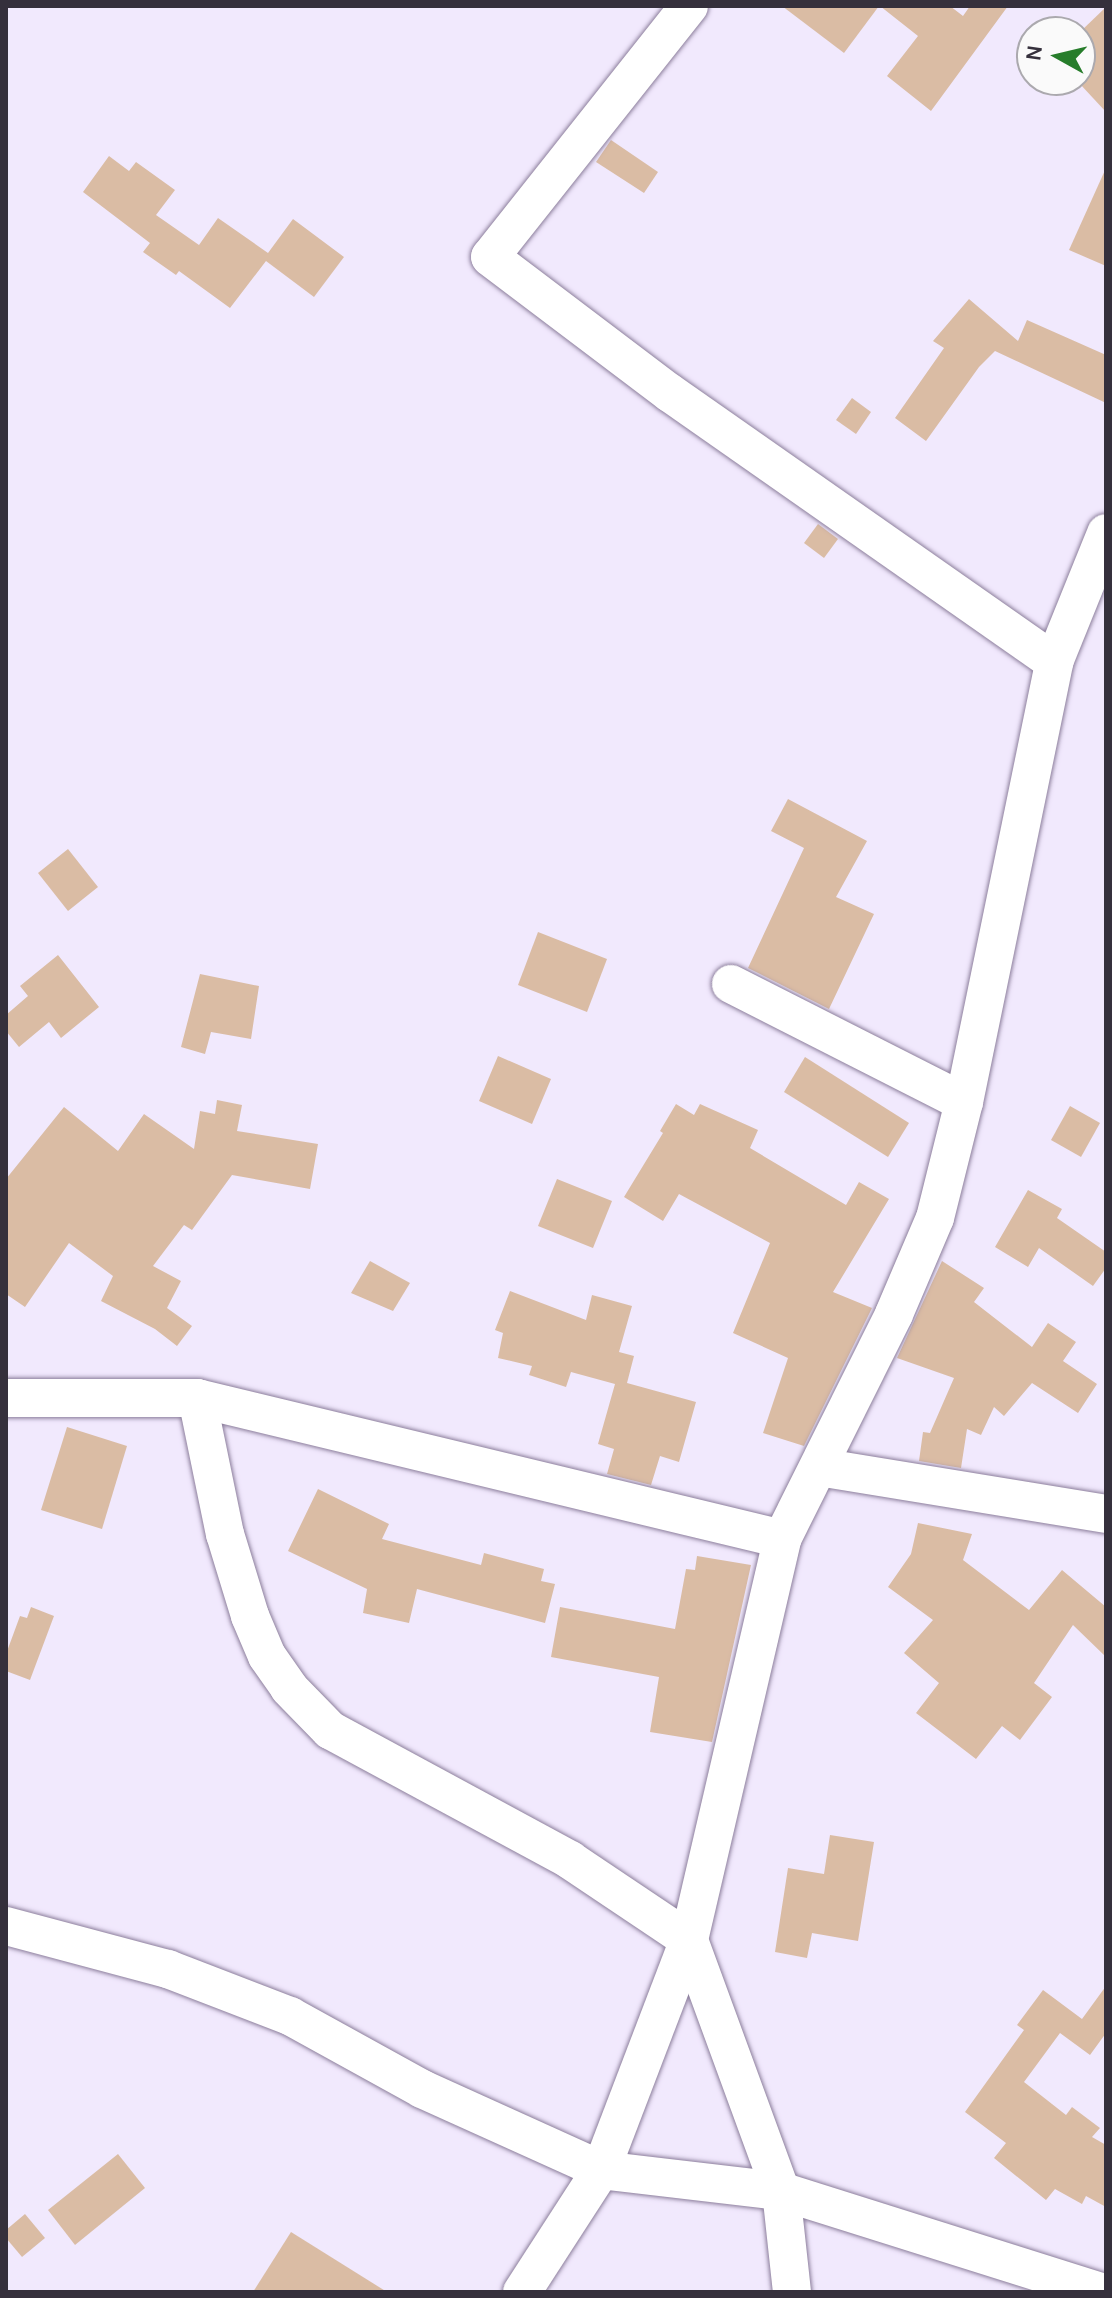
<!DOCTYPE html>
<html>
<head>
<meta charset="utf-8">
<style>
  body { margin:0 }
  #map { position:relative; width:1112px; height:2298px; overflow:hidden; background:#f1e9fd; font-family:Karla,sans-serif }
  div>[style] { position:absolute }
  [style*='--x'] { left:calc(var(--x)*1px); top:calc(var(--y)*1px); width:calc(var(--w)*1px); rotate:calc(var(--a)*1deg) }
  .building>* { inset:0; background:#dabca4 }
  .roads { filter:drop-shadow(0 0 2px #8c7e9c) drop-shadow(0 0 2px #8c7e9c) }
  .minor>* { height:38px; margin:-19px; padding:0 19px; transform-origin:19px; border-radius:19px; background:#fff }
  span { translate:-50% -50%; white-space:nowrap; text-align:center; line-height:1.15; -webkit-text-stroke:8px #fafafa; paint-order:stroke }
  .frame { position:absolute; inset:0; border:8px solid #35303c; pointer-events:none }
  .north { position:absolute; left:1016px; top:16px; width:80px; height:80px; box-sizing:border-box; background:#fafafa; border:2px solid #aba9ae; border-radius:50%; rotate:278deg; font-size:22px; font-weight:700; line-height:32px; text-align:center; color:#35303c }
  .north::after { content:''; display:block; margin:auto; width:28px; height:36px; background:#277d2b; clip-path:polygon(50% 0,100% 100%,50% 72%,0 100%) }
</style>
</head>
<body>
<div id="map">
  <div class="building">
    <i style="clip-path:polygon(782px 6px,879px 6px,844px 53px)"></i>
    <i style="clip-path:polygon(880px 6px,950px 6px,963px 16px,970px 6px,1008px 6px,931px 111px,887px 76px,918px 36px)"></i>
    <i style="clip-path:polygon(1106px 7px,1106px 112px,1080px 84px,1080px 32px)"></i>
    <i style="clip-path:polygon(611px 140px,658px 172px,644px 193px,596px 162px)"></i>
    <i style="clip-path:polygon(109px 156px,129px 171px,136px 162px,175px 190px,156px 215px,199px 245px,218px 218px,268px 253px,293px 219px,344px 257px,314px 297px,266px 261px,230px 308px,179px 271px,176px 275px,143px 252px,150px 243px,83px 192px)"></i>
    <i style="clip-path:polygon(1106px 168px,1106px 266px,1069px 250px)"></i>
    <i style="clip-path:polygon(969px 299px,1018px 341px,1027px 320px,1106px 355px,1106px 403px,995px 351px,979px 367px,926px 441px,895px 418px,944px 348px,933px 341px)"></i>
    <i style="clip-path:polygon(852px 398px,871px 412px,856px 434px,836px 420px)"></i>
    <i style="clip-path:polygon(818px 524px,838px 539px,824px 558px,804px 543px)"></i>
    <i style="clip-path:polygon(788px 799px,867px 841px,836px 897px,874px 914px,829px 1009px,748px 968px,804px 848px,771px 831px)"></i>
    <i style="clip-path:polygon(68px 849px,98px 887px,68px 911px,38px 873px)"></i>
    <i style="clip-path:polygon(538px 932px,607px 959px,587px 1012px,518px 985px)"></i>
    <i style="clip-path:polygon(58px 955px,99px 1007px,61px 1038px,49px 1022px,19px 1047px,6px 1031px,6px 1015px,28px 996px,20px 986px)"></i>
    <i style="clip-path:polygon(200px 974px,259px 986px,251px 1039px,211px 1032px,205px 1054px,181px 1047px)"></i>
    <i style="clip-path:polygon(498px 1056px,551px 1079px,532px 1124px,479px 1101px)"></i>
    <i style="clip-path:polygon(805px 1057px,909px 1123px,888px 1157px,784px 1092px)"></i>
    <i style="clip-path:polygon(217px 1100px,242px 1105px,237px 1131px,318px 1144px,310px 1189px,232px 1175px,192px 1230px,184px 1225px,153px 1266px,181px 1281px,167px 1308px,192px 1326px,177px 1346px,155px 1329px,101px 1301px,113px 1276px,69px 1243px,25px 1307px,6px 1294px,6px 1179px,64px 1107px,118px 1151px,144px 1114px,194px 1149px,200px 1111px,215px 1114px)"></i>
    <i style="clip-path:polygon(676px 1104px,694px 1115px,700px 1104px,758px 1130px,750px 1148px,846px 1205px,859px 1182px,889px 1199px,833px 1292px,872px 1308px,804px 1446px,763px 1433px,788px 1358px,733px 1333px,770px 1243px,679px 1194px,663px 1221px,624px 1197px,663px 1133px,660px 1131px)"></i>
    <i style="clip-path:polygon(1070px 1106px,1100px 1123px,1081px 1157px,1051px 1140px)"></i>
    <i style="clip-path:polygon(557px 1179px,612px 1201px,593px 1248px,538px 1226px)"></i>
    <i style="clip-path:polygon(1028px 1190px,1062px 1209px,1057px 1218px,1106px 1252px,1106px 1268px,1093px 1286px,1039px 1248px,1028px 1267px,995px 1247px)"></i>
    <i style="clip-path:polygon(370px 1261px,410px 1283px,393px 1311px,351px 1293px)"></i>
    <i style="clip-path:polygon(942px 1261px,984px 1288px,974px 1302px,1032px 1347px,1048px 1323px,1076px 1342px,1063px 1361px,1097px 1384px,1078px 1413px,1032px 1383px,1004px 1416px,994px 1407px,981px 1435px,967px 1429px,961px 1468px,919px 1461px,923px 1432px,930px 1433px,954px 1378px,897px 1358px)"></i>
    <i style="clip-path:polygon(510px 1291px,586px 1320px,592px 1295px,632px 1306px,619px 1352px,634px 1356px,627px 1383px,696px 1402px,679px 1462px,660px 1456px,651px 1485px,607px 1474px,614px 1449px,598px 1444px,615px 1384px,571px 1372px,566px 1387px,529px 1375px,532px 1366px,498px 1358px,503px 1333px,495px 1330px)"></i>
    <i style="clip-path:polygon(67px 1427px,127px 1446px,102px 1529px,41px 1510px)"></i>
    <i style="clip-path:polygon(318px 1489px,389px 1524px,382px 1539px,481px 1565px,484px 1553px,544px 1569px,541px 1581px,555px 1584px,545px 1623px,417px 1589px,409px 1623px,363px 1613px,367px 1589px,288px 1551px)"></i>
    <i style="clip-path:polygon(918px 1523px,972px 1534px,963px 1560px,1029px 1610px,1062px 1570px,1106px 1607px,1106px 1657px,1073px 1625px,1034px 1683px,1052px 1697px,1020px 1740px,1002px 1726px,976px 1759px,916px 1713px,939px 1683px,904px 1653px,933px 1620px,888px 1587px,911px 1554px)"></i>
    <i style="clip-path:polygon(697px 1556px,751px 1565px,712px 1742px,650px 1732px,659px 1677px,551px 1657px,560px 1607px,675px 1629px,686px 1569px,695px 1570px)"></i>
    <i style="clip-path:polygon(31px 1607px,54px 1616px,30px 1680px,6px 1671px,6px 1654px,20px 1616px,27px 1618px)"></i>
    <i style="clip-path:polygon(830px 1835px,874px 1842px,858px 1941px,812px 1933px,807px 1958px,775px 1952px,788px 1868px,824px 1874px)"></i>
    <i style="clip-path:polygon(1106px 1986px,1106px 2033px,1090px 2055px,1060px 2033px,1024px 2082px,1066px 2115px,1072px 2107px,1100px 2128px,1092px 2137px,1106px 2145px,1106px 2207px,1086px 2196px,1082px 2204px,1055px 2189px,1046px 2200px,994px 2158px,1006px 2143px,965px 2112px,1024px 2030px,1017px 2025px,1043px 1990px,1082px 2019px)"></i>
    <i style="clip-path:polygon(118px 2154px,145px 2188px,75px 2245px,48px 2210px)"></i>
    <i style="clip-path:polygon(25px 2214px,45px 2238px,22px 2257px,6px 2238px,6px 2230px)"></i>
    <i style="clip-path:polygon(291px 2232px,387px 2292px,253px 2292px)"></i>
  </div>
  <div class="roads">
    <div class="minor">
      <i style="--x:689;--y:6;--w:320;--a:128.4"></i>
      <i style="--x:490;--y:257;--w:226;--a:37.1"></i>
      <i style="--x:670;--y:393;--w:469;--a:35"></i>
      <i style="--x:731;--y:984;--w:261;--a:26.9"></i>
      <i style="--x:6;--y:1398;--w:191;--a:0"></i>
      <i style="--x:197;--y:1398;--w:602;--a:13.55"></i>
      <i style="--x:197;--y:1398;--w:139;--a:78.4"></i>
      <i style="--x:225;--y:1534;--w:86;--a:73"></i>
      <i style="--x:250;--y:1616;--w:43;--a:67"></i>
      <i style="--x:267;--y:1656;--w:39;--a:55"></i>
      <i style="--x:289;--y:1688;--w:59;--a:45.7"></i>
      <i style="--x:330;--y:1730;--w:273;--a:28.4"></i>
      <i style="--x:570;--y:1860;--w:143;--a:33.9"></i>
      <i style="--x:689;--y:1940;--w:267;--a:69.9"></i>
      <i style="--x:781;--y:2191;--w:102;--a:83.8"></i>
      <i style="--x:819;--y:1467;--w:291;--a:9.3"></i>
      <i style="--x:6;--y:1926;--w:168;--a:14.9"></i>
      <i style="--x:168;--y:1969;--w:131;--a:21.1"></i>
      <i style="--x:290;--y:2016;--w:151;--a:28.9"></i>
      <i style="--x:422;--y:2089;--w:196;--a:24.3"></i>
      <i style="--x:601;--y:2170;--w:181;--a:6.7"></i>
      <i style="--x:781;--y:2191;--w:336;--a:17.5"></i>
      <i style="--x:522;--y:2292;--w:145;--a:-57.1"></i>
      <i style="--x:601;--y:2170;--w:246;--a:-69.1"></i>
      <i style="--x:689;--y:1940;--w:412;--a:-76.9"></i>
      <i style="--x:782;--y:1539;--w:251;--a:-63.5"></i>
      <i style="--x:894;--y:1314;--w:104;--a:-66.9"></i>
      <i style="--x:935;--y:1218;--w:120;--a:-76"></i>
      <i style="--x:964;--y:1102;--w:449;--a:-78.4"></i>
      <i style="--x:1054;--y:662;--w:139;--a:-68"></i>
    </div>
  </div>
  <div class="frame"></div>
  <div class="north">N</div>
</div>
</body>
</html>
